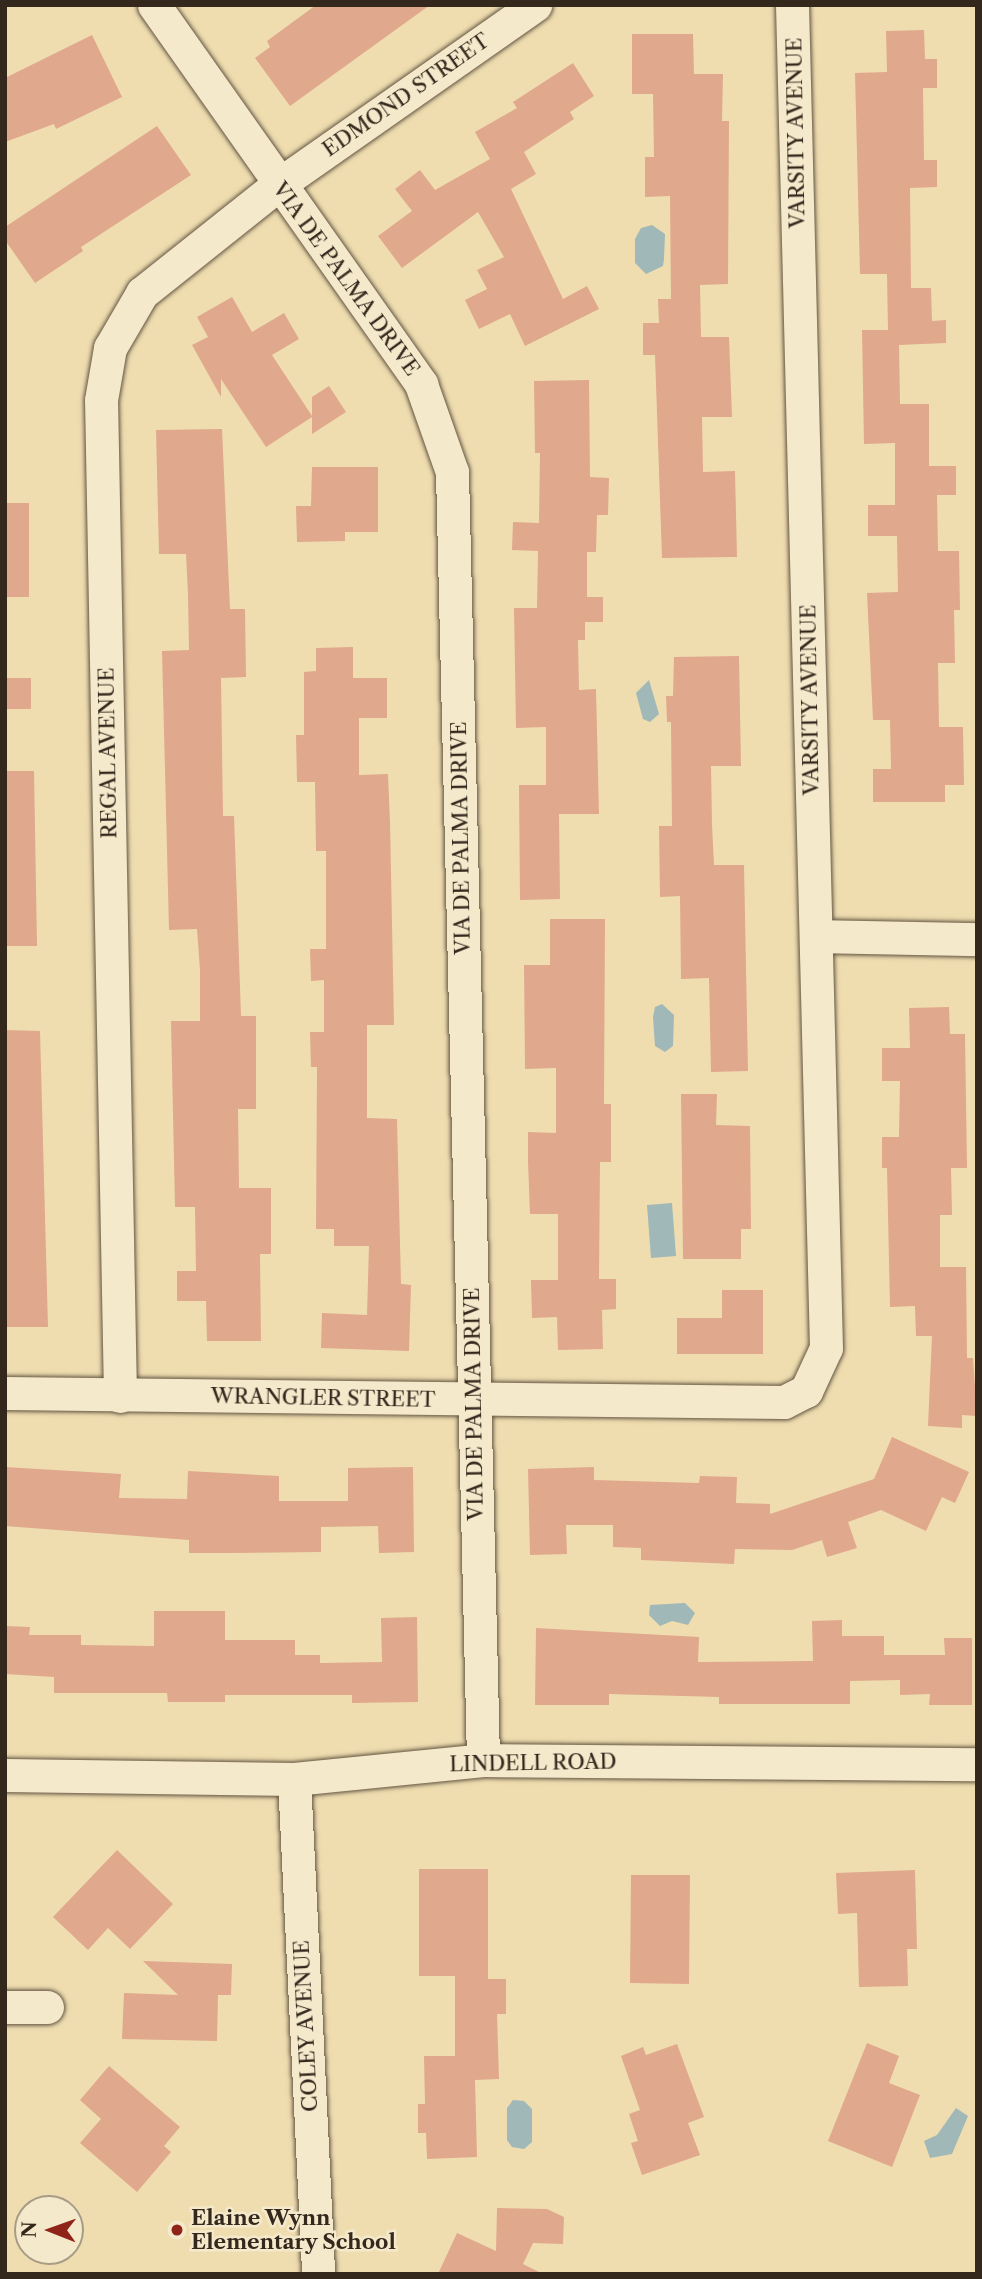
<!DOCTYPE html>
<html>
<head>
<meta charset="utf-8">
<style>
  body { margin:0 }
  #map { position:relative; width:982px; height:2279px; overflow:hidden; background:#efddb0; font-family:"Libre Caslon Text",serif }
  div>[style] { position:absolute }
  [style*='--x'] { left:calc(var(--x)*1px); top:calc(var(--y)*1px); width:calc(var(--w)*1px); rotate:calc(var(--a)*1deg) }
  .water>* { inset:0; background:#a0b8b7 }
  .building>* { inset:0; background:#e0a88c }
  .roads { filter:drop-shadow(0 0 2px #635542) drop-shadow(0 0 2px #635542) }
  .minor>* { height:33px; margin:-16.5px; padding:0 16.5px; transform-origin:16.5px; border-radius:16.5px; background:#f5e9cc }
  .dots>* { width:19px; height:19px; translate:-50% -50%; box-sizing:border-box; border:4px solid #f5e9cc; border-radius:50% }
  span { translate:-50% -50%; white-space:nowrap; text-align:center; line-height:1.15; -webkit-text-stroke:5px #f5e9cc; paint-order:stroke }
  .street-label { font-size:21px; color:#34281d }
  .poi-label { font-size:21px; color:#34281d; font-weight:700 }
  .left { translate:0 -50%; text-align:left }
  .frame { position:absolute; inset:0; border:7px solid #34281d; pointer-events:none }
  .north { position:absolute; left:14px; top:2195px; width:70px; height:70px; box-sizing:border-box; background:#f5e9cc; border:2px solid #a89c86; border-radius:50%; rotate:271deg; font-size:19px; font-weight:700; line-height:28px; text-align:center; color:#34281d }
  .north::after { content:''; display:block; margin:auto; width:24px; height:32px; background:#8f2418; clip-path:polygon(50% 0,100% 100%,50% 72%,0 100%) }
</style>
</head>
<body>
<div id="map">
  <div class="water">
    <i style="clip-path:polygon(652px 225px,665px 234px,664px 259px,663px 266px,646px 274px,635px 263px,635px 239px,641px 228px)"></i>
    <i style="clip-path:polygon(649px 680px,659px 714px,650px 722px,643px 719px,636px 693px)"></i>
    <i style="clip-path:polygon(662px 1004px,674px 1015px,673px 1046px,665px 1052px,655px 1046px,653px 1017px,655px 1007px)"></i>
    <i style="clip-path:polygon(672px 1203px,676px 1256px,651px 1258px,647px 1205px)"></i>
    <i style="clip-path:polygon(685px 1603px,695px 1613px,688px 1625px,672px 1621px,660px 1626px,649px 1615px,650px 1605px)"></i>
    <i style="clip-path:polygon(513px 2100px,524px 2101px,532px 2109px,532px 2142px,524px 2149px,512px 2147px,507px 2140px,507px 2108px)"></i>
    <i style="clip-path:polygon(956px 2108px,968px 2116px,952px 2154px,930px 2158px,924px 2141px,937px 2135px)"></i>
  </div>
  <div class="building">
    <i style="clip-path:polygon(316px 5px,430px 5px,290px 106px,255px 58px,270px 47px,267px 41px)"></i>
    <i style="clip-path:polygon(924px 30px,925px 59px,937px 59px,937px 88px,923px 88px,924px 160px,937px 160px,937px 187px,910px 188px,911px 288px,931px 288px,932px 321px,946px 320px,946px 343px,899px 345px,900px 404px,929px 404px,929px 466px,956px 466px,956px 495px,937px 495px,938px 551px,959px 551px,960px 610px,954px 610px,955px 663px,938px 663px,939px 727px,963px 727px,964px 785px,945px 785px,945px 802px,873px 802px,873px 769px,891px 769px,890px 720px,873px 720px,867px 593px,898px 592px,897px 536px,868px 536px,868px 505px,895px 505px,895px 443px,864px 444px,862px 330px,888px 330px,887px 274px,860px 274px,855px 73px,887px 72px,886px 31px)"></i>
    <i style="clip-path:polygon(632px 34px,693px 34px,694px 74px,723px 74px,722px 121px,729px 121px,728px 284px,700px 285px,701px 337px,729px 337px,732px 417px,702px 417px,703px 472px,735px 471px,737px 557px,662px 558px,655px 355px,643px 355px,643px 323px,659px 323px,658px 299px,671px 299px,670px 196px,645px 197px,645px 157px,654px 157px,653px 94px,632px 94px)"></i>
    <i style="clip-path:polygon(92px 35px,122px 97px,56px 129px,54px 124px,5px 142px,5px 78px)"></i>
    <i style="clip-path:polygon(573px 63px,594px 96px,570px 112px,574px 119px,524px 152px,536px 174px,511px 189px,563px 299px,587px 286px,599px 309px,525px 346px,510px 314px,479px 329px,465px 300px,487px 289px,477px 270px,504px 257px,478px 212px,402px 268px,378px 236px,412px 211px,395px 189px,420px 170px,435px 190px,490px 159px,475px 132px,517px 108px,513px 102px)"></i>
    <i style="clip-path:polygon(157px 126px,191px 175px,81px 247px,83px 251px,35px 283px,5px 240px,5px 227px)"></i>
    <i style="clip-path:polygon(232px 297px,252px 332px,284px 313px,299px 339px,272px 355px,312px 416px,312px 397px,329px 386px,346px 412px,312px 434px,312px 417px,266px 447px,221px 379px,221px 397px,192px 345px,208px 337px,197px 317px)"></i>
    <i style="clip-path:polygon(589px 380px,590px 477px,609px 478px,608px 515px,597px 515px,596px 552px,587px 552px,587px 597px,603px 597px,603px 622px,585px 622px,585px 640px,578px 640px,579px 690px,596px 689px,599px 814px,559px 814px,560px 899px,520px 900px,519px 785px,546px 785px,546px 727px,516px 728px,514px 608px,537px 608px,538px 551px,512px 550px,513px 522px,539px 523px,540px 453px,535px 453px,534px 381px)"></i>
    <i style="clip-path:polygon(222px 429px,230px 609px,245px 609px,246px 677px,221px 678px,223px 816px,234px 816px,241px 1016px,256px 1016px,256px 1109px,238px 1109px,239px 1188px,271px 1188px,271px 1254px,260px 1254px,261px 1341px,207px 1341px,206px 1301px,177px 1301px,177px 1271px,196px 1271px,195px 1207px,175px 1207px,171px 1021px,200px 1021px,200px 970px,197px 929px,169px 930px,162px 651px,189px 650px,188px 594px,186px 554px,159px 554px,156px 430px)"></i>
    <i style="clip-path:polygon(312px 467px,378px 467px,378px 532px,345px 532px,345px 541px,297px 542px,296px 506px,311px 506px)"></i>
    <i style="clip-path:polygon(5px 503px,29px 503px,29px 597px,5px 597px)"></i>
    <i style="clip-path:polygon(353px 647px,353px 678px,387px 678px,387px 718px,359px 718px,359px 775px,388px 774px,390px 822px,394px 1025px,367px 1025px,367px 1118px,397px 1119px,401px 1284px,411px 1285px,409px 1351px,321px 1348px,322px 1313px,367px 1315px,369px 1246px,334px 1246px,334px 1229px,316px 1229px,317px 1067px,311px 1067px,310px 1032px,324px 1032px,324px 980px,311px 981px,310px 949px,326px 949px,326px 851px,316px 851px,315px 782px,297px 782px,296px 735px,304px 735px,304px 672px,316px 671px,316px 648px)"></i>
    <i style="clip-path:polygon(739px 656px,741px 766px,711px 766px,712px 825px,714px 865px,744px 865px,748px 1071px,711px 1072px,709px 978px,681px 979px,680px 896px,660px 897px,659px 826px,672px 826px,671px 722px,667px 722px,666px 696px,673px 696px,674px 657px)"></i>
    <i style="clip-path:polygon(5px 678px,31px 678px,31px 709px,5px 709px)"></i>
    <i style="clip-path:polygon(5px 771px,34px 771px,37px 946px,5px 946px)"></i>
    <i style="clip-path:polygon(550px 919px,605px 919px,604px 1104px,611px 1104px,611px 1162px,600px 1162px,599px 1279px,616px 1279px,616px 1309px,602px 1310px,603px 1349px,558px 1350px,557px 1317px,532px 1318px,531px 1280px,558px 1280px,558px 1214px,530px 1214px,528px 1162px,528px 1132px,556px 1133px,556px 1068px,525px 1069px,524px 965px,550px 965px)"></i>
    <i style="clip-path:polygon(949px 1007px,950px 1034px,965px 1034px,967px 1168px,951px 1168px,952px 1215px,940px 1215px,940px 1267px,966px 1267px,967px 1358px,973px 1358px,977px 1416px,962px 1415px,962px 1428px,928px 1426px,932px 1336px,916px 1336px,915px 1306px,890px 1307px,887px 1168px,882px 1168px,882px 1137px,899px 1137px,900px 1081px,882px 1081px,882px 1048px,910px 1048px,909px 1008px)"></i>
    <i style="clip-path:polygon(5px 1030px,40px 1031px,48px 1327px,5px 1327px)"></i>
    <i style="clip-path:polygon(681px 1094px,717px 1094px,716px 1125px,750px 1126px,751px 1229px,741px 1229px,741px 1259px,683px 1259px)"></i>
    <i style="clip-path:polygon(722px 1290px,763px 1290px,763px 1354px,677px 1354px,677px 1318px,722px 1318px)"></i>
    <i style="clip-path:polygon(892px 1437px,969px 1472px,955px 1503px,942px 1497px,926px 1531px,881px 1510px,848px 1522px,857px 1548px,827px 1557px,822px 1540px,792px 1550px,735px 1549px,734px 1564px,641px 1560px,641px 1548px,613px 1547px,613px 1525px,566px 1525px,567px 1554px,530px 1555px,528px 1469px,594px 1467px,594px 1480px,699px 1483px,700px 1476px,737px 1477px,736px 1503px,770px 1504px,770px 1514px,874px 1479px)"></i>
    <i style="clip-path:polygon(5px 1467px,121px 1474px,119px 1498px,187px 1499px,188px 1471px,279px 1476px,279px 1501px,348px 1501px,348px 1468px,413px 1467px,414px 1552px,379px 1553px,378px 1526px,321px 1527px,321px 1552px,231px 1553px,189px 1553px,189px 1540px,5px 1526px)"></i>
    <i style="clip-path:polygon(154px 1611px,225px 1611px,225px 1640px,295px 1640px,295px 1655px,320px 1655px,320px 1663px,382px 1662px,381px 1618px,417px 1617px,418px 1702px,352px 1703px,352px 1695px,225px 1695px,225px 1702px,168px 1702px,167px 1693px,54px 1693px,54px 1677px,5px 1674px,5px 1626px,30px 1627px,29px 1635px,81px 1635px,81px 1645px,154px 1646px)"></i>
    <i style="clip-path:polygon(842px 1620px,842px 1636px,884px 1636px,884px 1655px,945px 1655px,944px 1638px,972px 1638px,972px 1705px,929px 1705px,930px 1694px,900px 1695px,900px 1680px,850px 1681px,850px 1704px,719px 1704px,719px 1697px,609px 1694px,609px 1705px,535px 1705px,536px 1628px,699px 1637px,698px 1662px,813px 1661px,812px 1621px)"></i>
    <i style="clip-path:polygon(117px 1850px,173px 1904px,130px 1949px,108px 1928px,88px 1950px,53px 1917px)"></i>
    <i style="clip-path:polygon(419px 1869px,488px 1869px,488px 1979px,506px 1979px,506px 2014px,497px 2014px,499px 2079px,475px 2080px,477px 2157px,427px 2159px,426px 2133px,418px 2133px,418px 2104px,425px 2104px,424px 2056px,455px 2056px,455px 1976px,419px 1976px)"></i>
    <i style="clip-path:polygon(915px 1870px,917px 1949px,907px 1949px,908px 1986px,859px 1987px,857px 1913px,838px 1914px,836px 1873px)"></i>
    <i style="clip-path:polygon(631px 1875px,690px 1875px,689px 1984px,630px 1983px)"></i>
    <i style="clip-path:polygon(143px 1961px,232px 1964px,231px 1995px,218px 1995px,217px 2041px,122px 2039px,124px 1993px,178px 1995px)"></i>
    <i style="clip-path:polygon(867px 2043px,899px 2056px,889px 2083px,920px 2095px,892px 2167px,828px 2141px)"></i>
    <i style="clip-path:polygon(677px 2044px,704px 2117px,688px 2123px,700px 2155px,642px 2175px,631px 2143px,638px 2141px,629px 2114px,640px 2110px,621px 2056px,643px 2047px,646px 2055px)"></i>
    <i style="clip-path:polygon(109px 2066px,180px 2127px,164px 2146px,171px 2152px,137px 2192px,80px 2143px,101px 2119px,80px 2100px)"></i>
    <i style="clip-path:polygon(497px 2208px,547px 2209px,564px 2217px,563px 2244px,533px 2243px,523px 2264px,543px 2274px,438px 2274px,457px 2233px,496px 2251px)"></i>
  </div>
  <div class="roads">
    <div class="minor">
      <i style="--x:154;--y:5;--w:464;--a:54.8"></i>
      <i style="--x:421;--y:384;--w:93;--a:70.6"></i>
      <i style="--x:452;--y:472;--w:1288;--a:88.62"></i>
      <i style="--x:816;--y:936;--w:161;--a:1.1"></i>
      <i style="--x:5;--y:1393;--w:779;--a:0.66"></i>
      <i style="--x:784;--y:1402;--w:25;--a:-27"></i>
      <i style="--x:806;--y:1391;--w:47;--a:-65.1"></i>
      <i style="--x:826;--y:1348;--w:1343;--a:-91.45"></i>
      <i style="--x:120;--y:1396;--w:996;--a:-91.09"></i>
      <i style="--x:101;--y:400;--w:53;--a:-80.2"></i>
      <i style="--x:110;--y:348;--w:64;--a:-59.8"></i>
      <i style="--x:142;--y:293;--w:174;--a:-38.5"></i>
      <i style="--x:278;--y:185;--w:314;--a:-35"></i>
      <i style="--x:5;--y:1775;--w:289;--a:0.8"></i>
      <i style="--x:294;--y:1779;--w:190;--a:-5.7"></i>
      <i style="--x:483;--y:1760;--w:494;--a:0.5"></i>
      <i style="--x:294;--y:1779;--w:496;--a:87.2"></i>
      <i style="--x:5;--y:2007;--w:42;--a:0"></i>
    </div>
  </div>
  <div class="dots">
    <i style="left:177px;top:2230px;background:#8f2418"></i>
  </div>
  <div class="street-label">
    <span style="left:406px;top:95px;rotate:-35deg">EDMOND STREET</span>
    <span style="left:796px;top:133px;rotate:-91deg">VARSITY AVENUE</span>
    <span style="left:346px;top:279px;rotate:54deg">VIA DE PALMA DRIVE</span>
    <span style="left:810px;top:700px;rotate:-91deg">VARSITY AVENUE</span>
    <span style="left:108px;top:753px;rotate:-91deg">REGAL AVENUE</span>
    <span style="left:461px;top:838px;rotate:-91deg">VIA DE PALMA DRIVE</span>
    <span style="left:323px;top:1398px;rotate:1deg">WRANGLER STREET</span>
    <span style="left:474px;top:1404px;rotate:-91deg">VIA DE PALMA DRIVE</span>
    <span style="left:533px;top:1763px;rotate:-1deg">LINDELL ROAD</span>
    <span style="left:306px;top:2026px;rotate:-93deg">COLEY AVENUE</span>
  </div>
  <div class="poi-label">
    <span class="left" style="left:191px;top:2230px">Elaine Wynn<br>Elementary School</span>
  </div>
  <div class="frame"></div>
  <div class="north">N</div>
</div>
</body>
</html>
